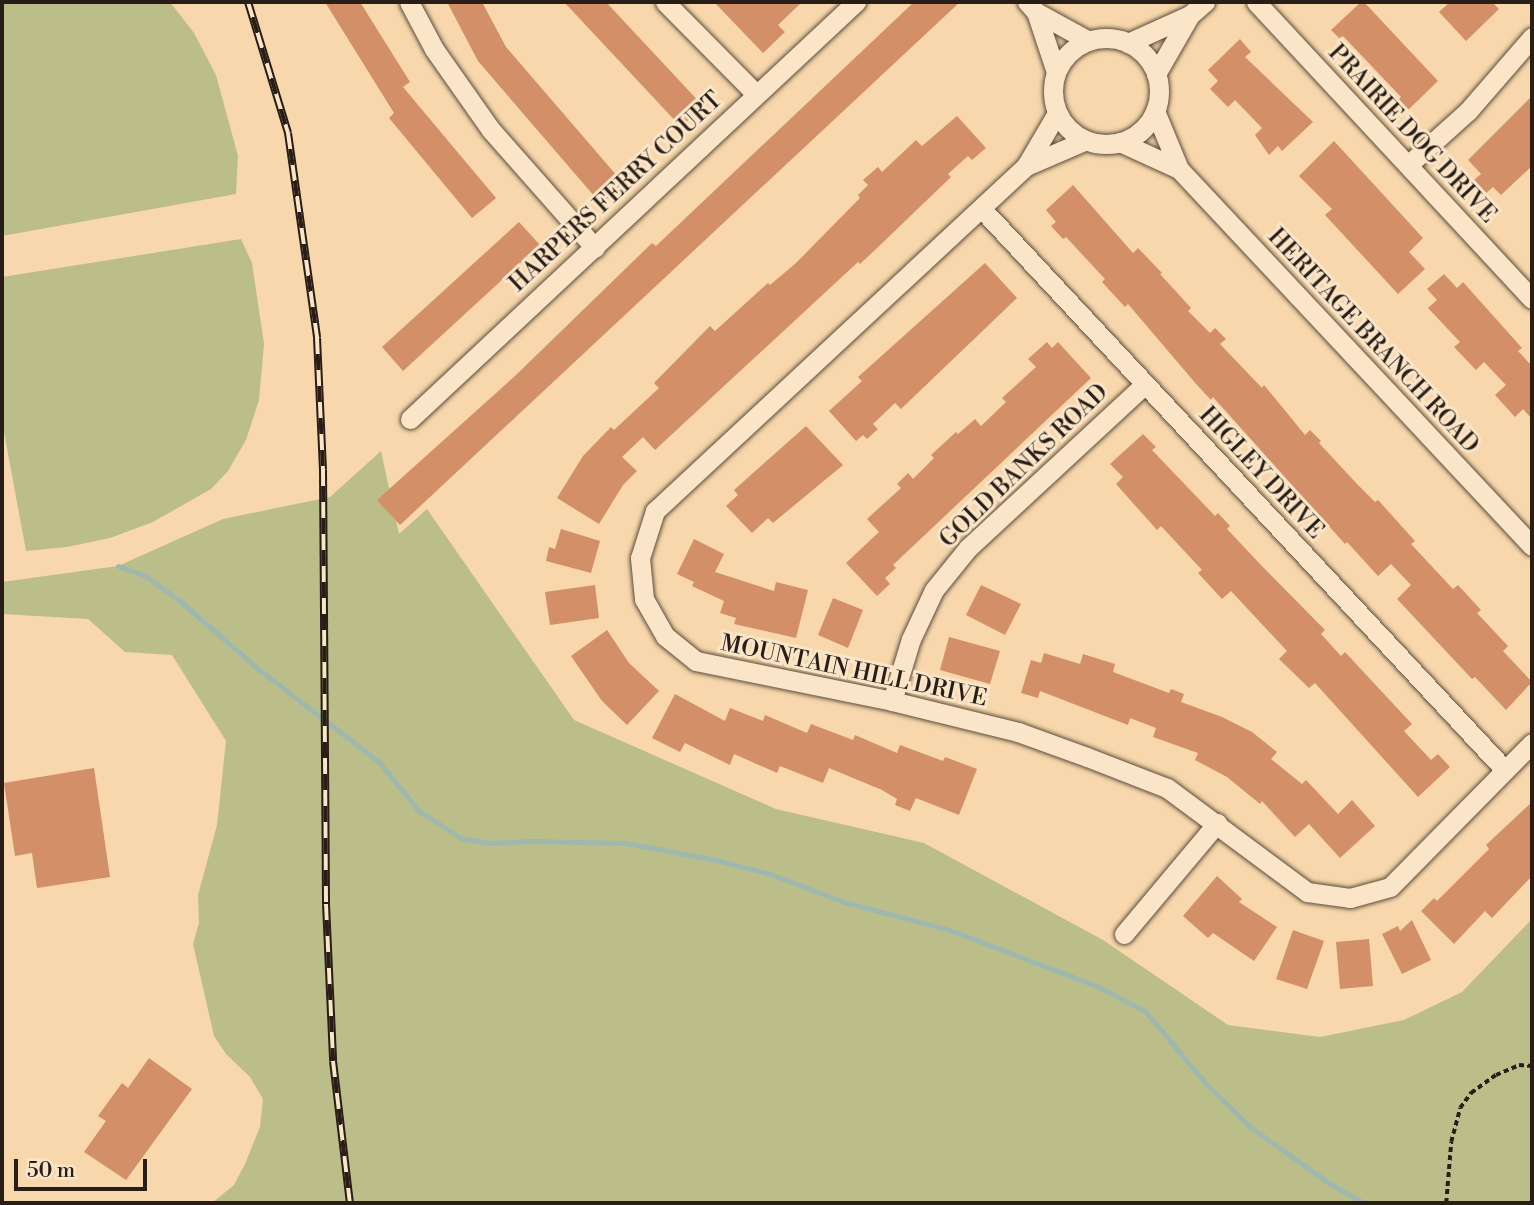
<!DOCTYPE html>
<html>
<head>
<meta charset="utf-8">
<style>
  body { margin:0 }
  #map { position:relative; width:1534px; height:1205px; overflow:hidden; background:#f7d7ab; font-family:"Libre Bodoni",serif }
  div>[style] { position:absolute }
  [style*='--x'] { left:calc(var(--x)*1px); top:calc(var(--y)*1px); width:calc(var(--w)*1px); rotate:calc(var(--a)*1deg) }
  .green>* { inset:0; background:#bcbe89 }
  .stream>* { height:5px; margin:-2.5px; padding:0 2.5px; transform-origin:2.5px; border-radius:2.5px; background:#9eb8ae }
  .building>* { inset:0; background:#d28f68 }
  .path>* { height:3.5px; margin-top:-1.75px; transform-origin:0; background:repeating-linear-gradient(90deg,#281e17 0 5px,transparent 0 8.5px) }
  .roads { filter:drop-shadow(0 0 2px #5c4c3c) drop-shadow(0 0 2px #5c4c3c) }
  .street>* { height:19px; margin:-9.5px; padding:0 9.5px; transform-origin:9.5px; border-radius:9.5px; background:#fae5c8 }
  .street>.ring { margin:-9.5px; padding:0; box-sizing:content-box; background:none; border:19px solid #fae5c8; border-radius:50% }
  .rail>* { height:8px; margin-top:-4px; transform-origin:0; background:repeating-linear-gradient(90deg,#fae5c8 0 16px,#281e17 0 32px); box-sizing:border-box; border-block:2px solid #281e17 }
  span { translate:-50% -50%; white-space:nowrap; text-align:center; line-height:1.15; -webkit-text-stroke:6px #fae5c8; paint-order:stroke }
  .street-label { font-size:23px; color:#281e17 }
  .frame { position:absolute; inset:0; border:4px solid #281e17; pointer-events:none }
  .scale { position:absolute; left:14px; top:1159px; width:133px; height:32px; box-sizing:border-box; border:4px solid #281e17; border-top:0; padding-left:9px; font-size:21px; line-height:24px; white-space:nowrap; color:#281e17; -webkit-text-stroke:5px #fae5c8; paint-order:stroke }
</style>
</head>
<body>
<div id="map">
  <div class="green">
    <i style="clip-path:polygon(2px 2px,170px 2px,194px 33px,216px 75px,238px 156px,236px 194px,2px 236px)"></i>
    <i style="clip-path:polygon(241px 239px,252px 263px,264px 344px,259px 400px,246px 440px,228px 471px,211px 489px,153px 522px,110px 538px,67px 547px,26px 551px,2px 421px,2px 277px)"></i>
    <i style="clip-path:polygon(381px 451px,399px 534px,427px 509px,574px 720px,776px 809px,924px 843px,1103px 940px,1228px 1025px,1320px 1037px,1404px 1020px,1462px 992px,1532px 919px,1532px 1203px,212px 1203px,234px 1185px,245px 1164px,260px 1127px,263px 1099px,250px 1077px,226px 1054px,214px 1036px,193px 944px,199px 923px,198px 895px,217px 825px,226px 741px,172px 655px,125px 652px,88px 619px,2px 614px,2px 582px,118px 566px,223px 519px,330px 497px)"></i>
  </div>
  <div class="stream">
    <i style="--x:118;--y:566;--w:28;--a:19"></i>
    <i style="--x:144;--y:575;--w:44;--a:35.8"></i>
    <i style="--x:180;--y:601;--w:102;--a:41"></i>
    <i style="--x:257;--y:668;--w:154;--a:37.6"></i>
    <i style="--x:379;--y:762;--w:63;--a:50.8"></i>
    <i style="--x:419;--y:811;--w:50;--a:32.7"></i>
    <i style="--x:461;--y:838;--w:27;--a:10"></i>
    <i style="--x:488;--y:843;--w:45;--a:-2.5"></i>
    <i style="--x:533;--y:841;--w:93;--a:1.2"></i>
    <i style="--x:626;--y:843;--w:92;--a:10.7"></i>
    <i style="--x:716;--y:860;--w:56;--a:14.5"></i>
    <i style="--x:770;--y:874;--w:79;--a:20.7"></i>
    <i style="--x:844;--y:902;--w:110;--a:14.8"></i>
    <i style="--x:950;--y:930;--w:160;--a:20.9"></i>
    <i style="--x:1099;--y:987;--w:52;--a:27.6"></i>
    <i style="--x:1145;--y:1011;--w:97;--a:50"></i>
    <i style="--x:1207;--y:1085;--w:59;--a:44.3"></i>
    <i style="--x:1249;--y:1126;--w:98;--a:35.5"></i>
    <i style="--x:1329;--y:1183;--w:40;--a:29.7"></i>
  </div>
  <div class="building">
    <i style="clip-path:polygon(325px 2px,360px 2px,410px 82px,403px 87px,496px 198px,472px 218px,389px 118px,394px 113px)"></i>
    <i style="clip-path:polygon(447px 2px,482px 2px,506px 47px,624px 184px,601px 204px,478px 61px)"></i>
    <i style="clip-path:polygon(564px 2px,606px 2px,703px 106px,681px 127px)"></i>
    <i style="clip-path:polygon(714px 2px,802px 2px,778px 25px,785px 32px,763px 53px)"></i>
    <i style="clip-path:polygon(914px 2px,960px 2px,400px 525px,377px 500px,516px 375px,652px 243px,656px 246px)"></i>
    <i style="clip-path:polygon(1361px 2px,1364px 2px,1438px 81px,1406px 112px,1397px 102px,1401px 97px,1343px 36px,1340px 39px,1331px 30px)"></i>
    <i style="clip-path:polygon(1450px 2px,1492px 2px,1499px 9px,1466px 41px,1439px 12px)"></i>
    <i style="clip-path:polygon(1240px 39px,1251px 52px,1245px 57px,1313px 122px,1282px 151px,1278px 146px,1269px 155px,1255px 135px,1262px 128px,1235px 100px,1228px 107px,1210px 89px,1218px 81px,1208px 70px)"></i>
    <i style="clip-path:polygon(1532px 96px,1532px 166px,1501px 195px,1493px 187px,1486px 193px,1474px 180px,1481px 174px,1468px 160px)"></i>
    <i style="clip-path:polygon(957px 116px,986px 148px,972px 160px,968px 156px,948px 174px,951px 177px,875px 250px,860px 264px,858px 262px,655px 450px,643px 437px,622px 457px,637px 471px,623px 485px,599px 524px,557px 498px,583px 456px,611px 427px,614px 430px,659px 388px,654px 383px,710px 326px,715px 331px,768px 283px,770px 285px,796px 263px,860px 198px,858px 195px,868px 185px,863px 180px,878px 167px,882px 172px,916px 140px,922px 146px)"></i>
    <i style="clip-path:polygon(1334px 141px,1423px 238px,1409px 252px,1425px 269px,1398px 294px,1325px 215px,1332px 209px,1299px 176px)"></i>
    <i style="clip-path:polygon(1073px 185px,1133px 253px,1138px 248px,1162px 273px,1160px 274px,1191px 308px,1188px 311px,1210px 333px,1215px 328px,1226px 339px,1220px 344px,1262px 388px,1264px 385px,1305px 435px,1310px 430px,1321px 441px,1319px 443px,1358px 485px,1375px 502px,1378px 500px,1415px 541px,1411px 544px,1453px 589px,1458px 585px,1481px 610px,1477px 613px,1508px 646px,1503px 651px,1532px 682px,1506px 710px,1475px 677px,1472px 679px,1397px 599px,1411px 585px,1391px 564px,1378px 576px,1347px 542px,1345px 544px,1213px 397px,1211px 400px,1197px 385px,1128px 304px,1125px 307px,1102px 282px,1105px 279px,1066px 237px,1063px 239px,1051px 226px,1056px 222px,1046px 210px)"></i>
    <i style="clip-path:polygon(519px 222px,540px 245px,403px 371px,382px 347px)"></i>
    <i style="clip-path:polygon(985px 263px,1017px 298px,901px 409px,895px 403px,873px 424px,878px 429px,867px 439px,863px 435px,856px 441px,829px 411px,862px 381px,858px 377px)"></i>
    <i style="clip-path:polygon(1444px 274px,1457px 288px,1463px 282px,1522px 348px,1518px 351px,1532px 366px,1532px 419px,1523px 409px,1515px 417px,1495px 395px,1506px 385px,1484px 362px,1476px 370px,1454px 347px,1460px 342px,1428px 308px,1437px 300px,1427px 289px)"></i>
    <i style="clip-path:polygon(1047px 342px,1052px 348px,1058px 342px,1091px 378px,893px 565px,896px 568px,885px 578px,890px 584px,877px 596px,846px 563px,879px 532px,867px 519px,901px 488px,897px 484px,908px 473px,913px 479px,934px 458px,931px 455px,956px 432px,958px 434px,975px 419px,981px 426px,1006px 402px,1002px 398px,1036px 367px,1028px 359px)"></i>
    <i style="clip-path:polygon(806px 426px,843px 465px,773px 523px,768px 518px,752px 533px,726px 506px,738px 495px,734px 490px)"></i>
    <i style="clip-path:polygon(1143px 434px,1156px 447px,1152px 450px,1172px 471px,1215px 516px,1218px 513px,1230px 526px,1227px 529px,1260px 564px,1325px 630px,1321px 634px,1341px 656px,1345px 652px,1412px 724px,1404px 731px,1431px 760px,1438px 754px,1450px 767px,1418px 797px,1315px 683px,1309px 688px,1279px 659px,1287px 651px,1231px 591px,1222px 599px,1198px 573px,1202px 570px,1161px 526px,1157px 530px,1116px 484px,1123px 477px,1110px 464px)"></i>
    <i style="clip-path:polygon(561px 529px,600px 541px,591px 573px,546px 561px,549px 547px,555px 549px)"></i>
    <i style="clip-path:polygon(694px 539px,724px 554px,715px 572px,774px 591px,776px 582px,808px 590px,796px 638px,734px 624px,736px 618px,720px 613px,724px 601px,692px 586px,694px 582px,677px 574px)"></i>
    <i style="clip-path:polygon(595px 585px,599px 618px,550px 625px,545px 592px)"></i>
    <i style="clip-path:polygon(981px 585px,1021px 604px,1005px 635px,966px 615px)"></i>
    <i style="clip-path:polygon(833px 598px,863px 610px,848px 648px,818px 635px)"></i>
    <i style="clip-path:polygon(607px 630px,629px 663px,659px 691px,627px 725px,602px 701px,571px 656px)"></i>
    <i style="clip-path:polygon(949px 637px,1000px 651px,990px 684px,940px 670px)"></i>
    <i style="clip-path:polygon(1044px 653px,1080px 664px,1083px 654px,1115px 664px,1113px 672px,1169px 693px,1171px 689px,1184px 694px,1181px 702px,1222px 717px,1252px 732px,1277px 752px,1271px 759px,1302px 784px,1306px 780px,1338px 814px,1352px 800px,1375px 826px,1340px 858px,1309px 824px,1295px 837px,1262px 801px,1260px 804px,1227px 777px,1195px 760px,1198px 753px,1153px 737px,1156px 728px,1130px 718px,1128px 725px,1040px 691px,1038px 698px,1021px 693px,1031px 660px,1041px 663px)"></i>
    <i style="clip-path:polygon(675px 694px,725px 721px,730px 708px,763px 721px,765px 715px,807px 733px,811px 724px,853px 740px,855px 735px,897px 753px,900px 745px,943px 761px,945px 757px,977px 769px,959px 815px,916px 798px,910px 811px,895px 805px,897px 799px,882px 790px,829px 768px,823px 783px,780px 766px,777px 773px,734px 754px,730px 765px,685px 743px,680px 752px,652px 738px)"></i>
    <i style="clip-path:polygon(94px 768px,110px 877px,37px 888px,32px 853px,15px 856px,4px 783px)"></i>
    <i style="clip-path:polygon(1532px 802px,1532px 876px,1492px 918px,1485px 911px,1454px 944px,1421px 911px,1434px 898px,1437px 901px,1489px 849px,1486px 845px)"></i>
    <i style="clip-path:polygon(1217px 876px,1242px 899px,1239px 902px,1277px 927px,1254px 961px,1213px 933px,1208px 938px,1183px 916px)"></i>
    <i style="clip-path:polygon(1412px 920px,1431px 960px,1402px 974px,1382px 934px,1398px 926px,1400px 931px)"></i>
    <i style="clip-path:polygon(1293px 930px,1324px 941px,1307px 989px,1276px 979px)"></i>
    <i style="clip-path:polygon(1369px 939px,1373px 986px,1340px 989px,1336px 942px)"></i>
    <i style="clip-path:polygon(149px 1058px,192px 1089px,126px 1180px,84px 1152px,106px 1121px,98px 1116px,122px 1083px,128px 1088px)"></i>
  </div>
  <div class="path">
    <i style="--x:1446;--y:1203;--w:61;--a:-85.3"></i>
    <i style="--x:1451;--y:1142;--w:35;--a:-75"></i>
    <i style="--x:1460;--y:1108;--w:19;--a:-54"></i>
    <i style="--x:1471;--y:1093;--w:31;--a:-36"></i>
    <i style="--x:1496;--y:1075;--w:25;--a:-23"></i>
    <i style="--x:1519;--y:1065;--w:13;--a:4"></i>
  </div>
  <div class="roads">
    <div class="street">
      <i style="--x:409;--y:2;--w:53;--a:62"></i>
      <i style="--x:434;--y:49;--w:99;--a:54.9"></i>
      <i style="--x:491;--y:130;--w:157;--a:48.6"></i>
      <i style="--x:665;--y:2;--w:128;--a:45.3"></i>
      <i style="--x:1027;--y:2;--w:13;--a:48"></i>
      <i style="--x:1036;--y:12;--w:60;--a:28.7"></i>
      <i style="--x:1256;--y:2;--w:405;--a:47.1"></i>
      <i style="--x:1036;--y:12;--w:63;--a:71.6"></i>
      <i class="ring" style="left:1053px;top:38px;width:87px;height:87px"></i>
      <i style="--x:1128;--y:43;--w:68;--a:-24.3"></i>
      <i style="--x:1156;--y:74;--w:68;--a:-60"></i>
      <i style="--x:1190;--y:15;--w:20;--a:-41"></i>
      <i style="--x:1155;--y:111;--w:63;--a:67.5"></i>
      <i style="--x:1057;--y:113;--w:61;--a:120.3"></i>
      <i style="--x:1026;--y:166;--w:507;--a:137.08"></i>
      <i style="--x:655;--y:511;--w:49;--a:107.7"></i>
      <i style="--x:640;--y:558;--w:41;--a:84.4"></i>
      <i style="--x:644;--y:599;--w:43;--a:60.4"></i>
      <i style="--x:665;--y:636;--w:40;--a:39"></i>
      <i style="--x:696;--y:661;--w:200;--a:11.5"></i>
      <i style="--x:892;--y:701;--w:130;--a:13.8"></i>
      <i style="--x:1018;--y:732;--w:73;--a:19.9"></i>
      <i style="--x:1087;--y:757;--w:86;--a:21.2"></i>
      <i style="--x:1167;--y:788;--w:174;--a:36.6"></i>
      <i style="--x:1307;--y:892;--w:43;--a:7.9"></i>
      <i style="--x:1350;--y:898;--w:41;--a:-15.4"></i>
      <i style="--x:1390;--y:887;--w:202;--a:-45.4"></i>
      <i style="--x:1120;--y:142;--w:65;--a:24.6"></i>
      <i style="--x:1179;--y:169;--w:516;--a:46.88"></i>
      <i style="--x:1408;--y:165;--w:81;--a:-42"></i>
      <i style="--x:1468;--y:111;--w:98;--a:-49.1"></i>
      <i style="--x:1026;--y:166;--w:65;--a:-23.4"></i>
      <i style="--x:982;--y:209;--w:767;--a:47.01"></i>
      <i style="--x:410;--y:419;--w:611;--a:-43.08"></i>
      <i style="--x:892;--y:701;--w:65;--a:-73"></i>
      <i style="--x:911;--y:639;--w:54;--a:-64.9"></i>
      <i style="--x:934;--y:590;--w:54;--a:-51"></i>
      <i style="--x:968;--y:548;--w:241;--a:-42.8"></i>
      <i style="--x:1124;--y:934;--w:145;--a:-50"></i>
    </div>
  </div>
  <div class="rail">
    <i style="--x:248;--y:2;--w:137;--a:73"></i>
    <i style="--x:288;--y:133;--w:207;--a:81.9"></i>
    <i style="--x:317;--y:338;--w:132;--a:87.4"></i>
    <i style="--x:323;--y:470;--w:434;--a:89.6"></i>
    <i style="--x:326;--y:904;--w:157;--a:87.4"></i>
    <i style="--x:333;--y:1061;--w:143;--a:83.2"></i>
  </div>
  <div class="street-label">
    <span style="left:1412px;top:134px;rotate:47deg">PRAIRIE DOG DRIVE</span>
    <span style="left:616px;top:192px;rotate:-43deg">HARPERS FERRY COURT</span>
    <span style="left:1373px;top:341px;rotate:47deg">HERITAGE BRANCH ROAD</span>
    <span style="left:1024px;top:466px;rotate:-44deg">GOLD BANKS ROAD</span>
    <span style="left:1261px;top:473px;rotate:47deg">HIGLEY DRIVE</span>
    <span style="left:854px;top:671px;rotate:12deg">MOUNTAIN HILL DRIVE</span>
  </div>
  <div class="frame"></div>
  <div class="scale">50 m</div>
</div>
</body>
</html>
